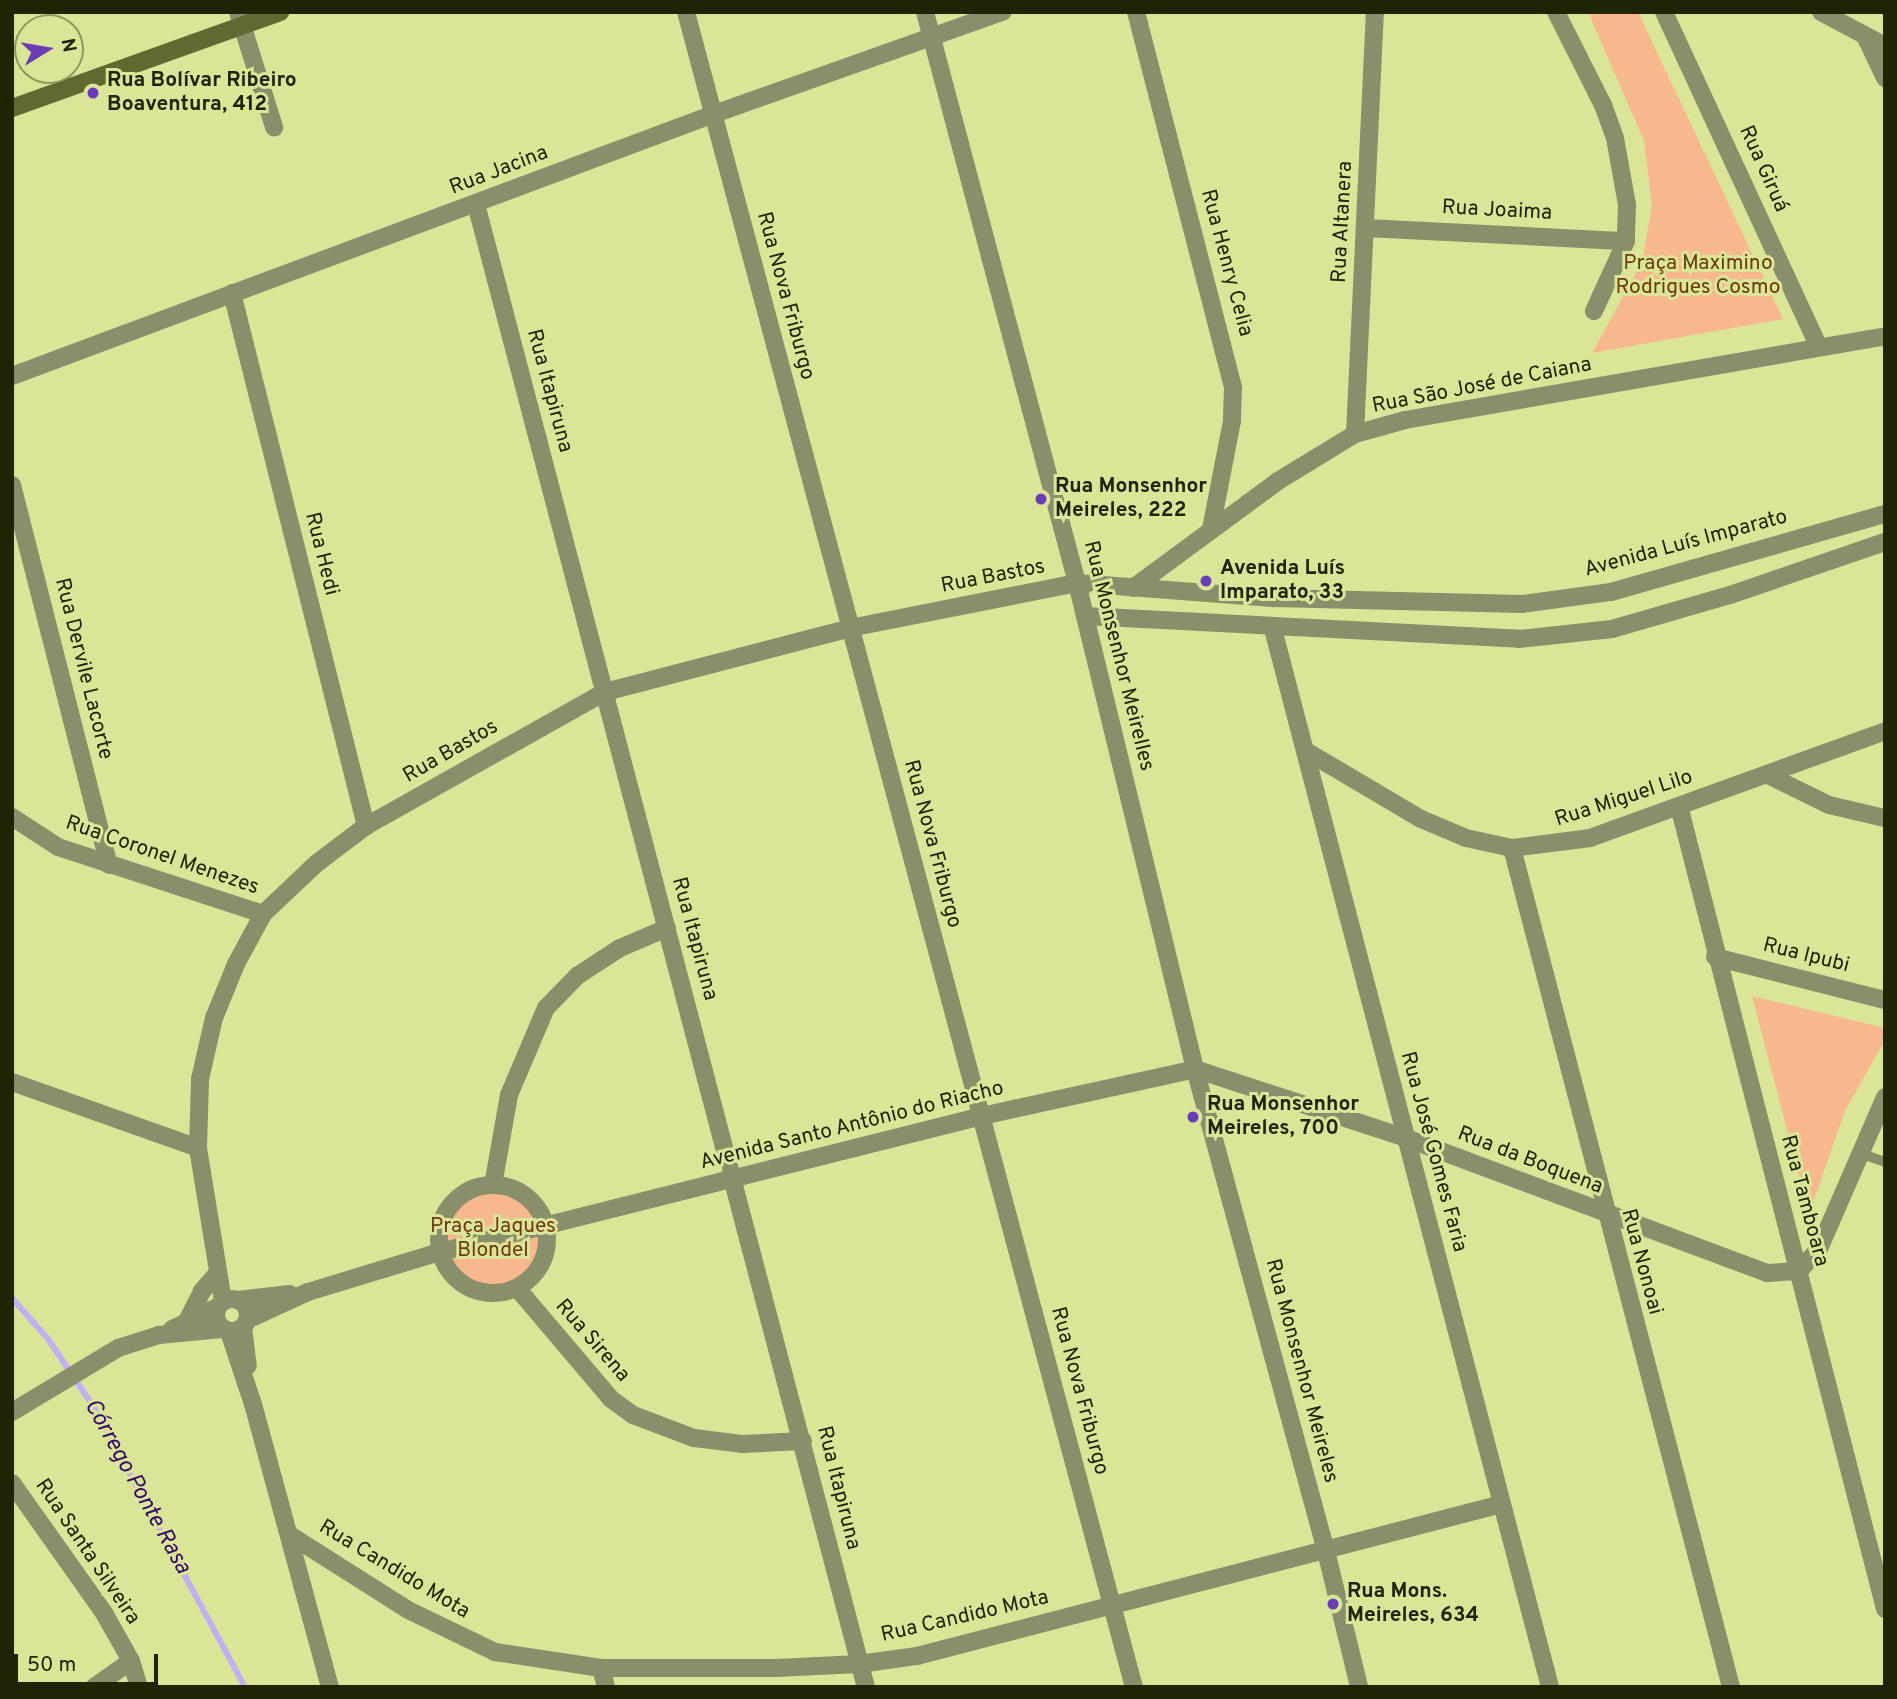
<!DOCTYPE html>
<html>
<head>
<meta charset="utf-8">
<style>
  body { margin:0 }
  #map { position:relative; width:1897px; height:1699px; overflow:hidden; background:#dae598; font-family:Overpass,sans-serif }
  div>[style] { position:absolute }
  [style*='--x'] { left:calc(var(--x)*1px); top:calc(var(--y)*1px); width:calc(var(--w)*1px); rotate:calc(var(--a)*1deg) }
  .green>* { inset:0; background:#f8b88d }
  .round { border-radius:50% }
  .stream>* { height:6px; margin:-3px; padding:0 3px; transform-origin:3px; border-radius:3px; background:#c1b1f4 }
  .service>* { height:10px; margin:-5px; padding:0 5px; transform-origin:5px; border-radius:5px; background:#898f6a }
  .minor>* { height:18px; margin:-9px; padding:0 9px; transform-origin:9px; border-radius:9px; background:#898f6a }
  .minor>.ring { margin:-9px; padding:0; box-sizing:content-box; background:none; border:18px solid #898f6a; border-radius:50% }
  .tertiary>* { height:18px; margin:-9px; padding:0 9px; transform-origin:9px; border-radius:9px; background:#898f6a }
  .tertiary>.ring { margin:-9px; padding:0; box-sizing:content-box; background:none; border:18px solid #898f6a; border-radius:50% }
  .secondary>* { height:18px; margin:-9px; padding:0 9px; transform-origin:9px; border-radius:9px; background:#626930 }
  .dots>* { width:19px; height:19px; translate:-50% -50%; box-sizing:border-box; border:4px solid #dae598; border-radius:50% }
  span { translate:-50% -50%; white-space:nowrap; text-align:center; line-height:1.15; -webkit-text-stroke:6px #dae598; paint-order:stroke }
  .poi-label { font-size:21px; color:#202304; font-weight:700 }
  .left { translate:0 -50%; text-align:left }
  .street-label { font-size:21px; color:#202304 }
  .park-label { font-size:21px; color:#6d3a11 }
  .water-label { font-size:23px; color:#35096b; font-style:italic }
  .frame { position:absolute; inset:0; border:14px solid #202304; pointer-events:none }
  .north { position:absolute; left:14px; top:14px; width:70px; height:70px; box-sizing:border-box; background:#dae598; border:2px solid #90975d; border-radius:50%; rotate:79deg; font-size:19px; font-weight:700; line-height:28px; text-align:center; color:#202304 }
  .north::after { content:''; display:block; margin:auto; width:24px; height:32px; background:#683db5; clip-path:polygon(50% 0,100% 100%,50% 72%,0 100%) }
  .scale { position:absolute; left:14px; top:1654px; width:144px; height:32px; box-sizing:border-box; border:4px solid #202304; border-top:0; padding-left:9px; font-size:21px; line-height:24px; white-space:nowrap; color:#202304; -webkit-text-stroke:5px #dae598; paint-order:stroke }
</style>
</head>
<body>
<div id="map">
  <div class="green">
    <i style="clip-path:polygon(1588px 12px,1638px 12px,1783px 319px,1592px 353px,1642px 262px,1652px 206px,1644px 141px)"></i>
    <i style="clip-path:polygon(1752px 996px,1885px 1028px,1885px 1040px,1845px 1111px,1809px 1214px)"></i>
    <i class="round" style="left:443px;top:1189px;width:100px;height:100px"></i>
  </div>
  <div class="stream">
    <i style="--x:12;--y:1298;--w:55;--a:48.7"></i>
    <i style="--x:48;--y:1339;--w:81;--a:56.1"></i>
    <i style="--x:93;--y:1406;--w:319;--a:61.6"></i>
  </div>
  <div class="service">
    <i style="--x:1859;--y:1153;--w:28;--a:19"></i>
  </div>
  <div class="minor">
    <i style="--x:238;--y:12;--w:121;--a:72.6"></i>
    <i style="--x:686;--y:12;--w:1734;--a:75.03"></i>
    <i style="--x:1136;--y:12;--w:388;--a:75.5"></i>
    <i style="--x:1233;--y:388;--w:33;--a:92"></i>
    <i style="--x:1232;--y:421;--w:110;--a:101"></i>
    <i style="--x:1556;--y:12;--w:104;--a:63.2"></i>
    <i style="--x:1603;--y:105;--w:35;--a:70"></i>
    <i style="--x:1615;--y:138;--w:68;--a:79.8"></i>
    <i style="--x:1627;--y:205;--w:36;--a:92"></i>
    <i style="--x:1626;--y:241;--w:77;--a:114.6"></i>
    <i style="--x:1664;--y:12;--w:368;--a:65.2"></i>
    <i style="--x:1821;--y:12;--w:72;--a:28"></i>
    <i style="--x:1865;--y:36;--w:47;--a:64.5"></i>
    <i style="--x:476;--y:204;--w:1533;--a:75.27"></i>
    <i style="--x:1366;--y:228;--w:260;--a:2.9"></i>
    <i style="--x:232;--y:293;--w:550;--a:75.89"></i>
    <i style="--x:12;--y:376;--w:749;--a:-20.47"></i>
    <i style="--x:714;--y:114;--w:306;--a:-19.5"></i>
    <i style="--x:1355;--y:434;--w:422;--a:-87.3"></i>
    <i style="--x:12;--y:485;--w:392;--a:75.7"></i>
    <i style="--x:1133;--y:588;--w:180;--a:-36.4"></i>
    <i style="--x:1278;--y:481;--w:90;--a:-31.4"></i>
    <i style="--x:1355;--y:434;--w:52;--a:-15.6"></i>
    <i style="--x:1405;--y:420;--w:487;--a:-9.9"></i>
    <i style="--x:1273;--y:629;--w:1094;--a:75.33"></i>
    <i style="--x:1306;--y:751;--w:134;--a:30.6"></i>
    <i style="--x:1421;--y:819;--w:49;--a:22.9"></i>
    <i style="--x:1466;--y:838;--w:47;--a:12.3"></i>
    <i style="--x:1512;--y:848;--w:79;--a:-7.3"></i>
    <i style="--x:1590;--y:838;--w:314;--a:-19.9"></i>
    <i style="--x:1768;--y:775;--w:68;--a:26.2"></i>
    <i style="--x:1829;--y:805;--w:57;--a:13.1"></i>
    <i style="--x:1679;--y:806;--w:829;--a:75.61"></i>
    <i style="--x:12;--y:817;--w:55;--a:33.1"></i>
    <i style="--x:58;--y:847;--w:216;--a:18.1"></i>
    <i style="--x:1512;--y:848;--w:867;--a:75.37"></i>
    <i style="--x:1715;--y:957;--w:175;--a:14.2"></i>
    <i style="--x:1195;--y:1069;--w:222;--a:18.1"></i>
    <i style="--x:1406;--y:1138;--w:386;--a:20.5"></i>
    <i style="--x:1768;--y:1273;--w:31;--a:-4"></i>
    <i style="--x:1195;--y:1069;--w:495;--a:74.8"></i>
    <i style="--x:1325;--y:1547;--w:144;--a:76.3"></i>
    <i style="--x:12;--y:1082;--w:197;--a:19.5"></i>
    <i style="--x:493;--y:1185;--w:91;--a:-79.9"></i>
    <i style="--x:509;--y:1095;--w:95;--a:-67"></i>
    <i style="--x:546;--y:1008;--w:45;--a:-45.9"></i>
    <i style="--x:577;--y:976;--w:51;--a:-33.1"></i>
    <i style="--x:620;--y:948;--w:51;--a:-23.1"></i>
    <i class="ring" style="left:439px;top:1185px;width:90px;height:90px"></i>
    <i style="--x:1799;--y:1271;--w:30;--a:-48"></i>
    <i style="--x:1819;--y:1249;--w:166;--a:-66.5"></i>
    <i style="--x:517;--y:1288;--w:145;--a:49.7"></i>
    <i style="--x:611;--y:1399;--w:27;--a:36"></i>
    <i style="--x:633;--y:1415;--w:65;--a:20.7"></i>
    <i style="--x:694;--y:1438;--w:48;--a:7.1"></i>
    <i style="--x:742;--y:1444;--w:61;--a:-2.8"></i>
    <i style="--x:223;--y:1301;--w:155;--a:-99.3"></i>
    <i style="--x:198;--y:1148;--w:69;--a:-88.3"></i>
    <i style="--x:200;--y:1079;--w:63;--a:-77.1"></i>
    <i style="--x:214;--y:1018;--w:58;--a:-67.8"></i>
    <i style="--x:236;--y:964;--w:57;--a:-61.6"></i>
    <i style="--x:263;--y:914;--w:74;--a:-43.4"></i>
    <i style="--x:317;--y:863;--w:61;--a:-37.1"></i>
    <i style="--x:366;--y:826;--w:274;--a:-29.3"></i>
    <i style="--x:605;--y:692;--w:253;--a:-14.6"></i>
    <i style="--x:850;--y:628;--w:231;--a:-11.2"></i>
    <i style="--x:243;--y:1327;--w:39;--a:83"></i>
    <i style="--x:229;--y:1332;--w:76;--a:71.6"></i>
    <i style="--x:253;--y:1404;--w:293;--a:74.8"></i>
    <i style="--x:12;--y:1483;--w:159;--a:54.7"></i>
    <i style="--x:104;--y:1613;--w:55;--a:60.6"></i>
    <i style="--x:131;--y:1661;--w:27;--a:73"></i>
    <i style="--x:290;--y:1535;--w:140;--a:32.4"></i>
    <i style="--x:408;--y:1610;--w:97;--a:25.8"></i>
    <i style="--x:495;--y:1652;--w:107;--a:8.6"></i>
    <i style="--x:601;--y:1668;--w:175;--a:0"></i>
    <i style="--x:776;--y:1668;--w:83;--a:-2.8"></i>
    <i style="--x:859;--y:1664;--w:59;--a:-7.9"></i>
    <i style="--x:917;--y:1656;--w:604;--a:-14.57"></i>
    <i style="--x:601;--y:1668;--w:20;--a:75"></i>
    <i style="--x:94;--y:1687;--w:45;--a:-35.1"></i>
  </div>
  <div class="tertiary">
    <i style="--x:1077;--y:583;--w:198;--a:4.4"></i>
    <i style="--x:1274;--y:598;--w:248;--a:1.4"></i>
    <i style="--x:1522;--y:604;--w:90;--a:-7.7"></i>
    <i style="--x:1611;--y:592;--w:285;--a:-15.9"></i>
    <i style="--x:1085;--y:616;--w:435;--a:3"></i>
    <i style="--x:1519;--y:639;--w:94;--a:-6.1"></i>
    <i style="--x:1612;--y:629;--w:123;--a:-16.1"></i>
    <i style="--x:1730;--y:595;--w:164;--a:-18.9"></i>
    <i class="ring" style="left:216px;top:1299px;width:14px;height:14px"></i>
    <i style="--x:238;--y:1300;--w:52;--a:-6.6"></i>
    <i style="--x:247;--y:1320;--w:67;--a:-24.7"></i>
    <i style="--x:308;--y:1292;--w:138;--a:-16.9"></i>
    <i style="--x:440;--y:1252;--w:559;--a:-14.09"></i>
    <i style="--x:982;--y:1116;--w:218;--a:-12.4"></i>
    <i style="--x:1195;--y:1069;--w:500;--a:-103.65"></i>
    <i style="--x:1077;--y:583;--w:591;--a:-104.91"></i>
    <i style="--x:187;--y:1321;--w:34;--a:-63"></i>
    <i style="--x:202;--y:1291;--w:23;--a:-49"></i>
    <i style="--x:172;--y:1329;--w:51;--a:-25.6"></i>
    <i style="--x:12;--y:1412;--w:124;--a:-31.1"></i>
    <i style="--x:118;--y:1348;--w:43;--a:-17.6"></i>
    <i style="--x:159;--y:1335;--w:63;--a:-5.4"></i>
  </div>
  <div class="secondary">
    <i style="--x:12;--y:108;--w:285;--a:-19.7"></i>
  </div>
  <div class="dots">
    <i style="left:93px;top:93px;background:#683db5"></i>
    <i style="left:1041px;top:499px;background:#683db5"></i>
    <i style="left:1206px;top:581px;background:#683db5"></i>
    <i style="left:1193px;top:1117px;background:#683db5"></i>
    <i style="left:1333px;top:1604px;background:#683db5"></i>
  </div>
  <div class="poi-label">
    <span class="left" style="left:107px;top:93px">Rua Bolívar Ribeiro<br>Boaventura, 412</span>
    <span class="left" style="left:1055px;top:499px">Rua Monsenhor<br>Meireles, 222</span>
    <span class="left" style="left:1220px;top:581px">Avenida Luís<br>Imparato, 33</span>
    <span class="left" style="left:1207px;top:1117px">Rua Monsenhor<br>Meireles, 700</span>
    <span class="left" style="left:1347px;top:1604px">Rua Mons.<br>Meireles, 634</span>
  </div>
  <div class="street-label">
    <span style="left:1763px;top:169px;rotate:66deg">Rua Giruá</span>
    <span style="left:499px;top:171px;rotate:-21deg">Rua Jacina</span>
    <span style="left:1497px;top:211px;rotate:3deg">Rua Joaima</span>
    <span style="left:1343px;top:222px;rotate:-87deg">Rua Altanera</span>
    <span style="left:1226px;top:263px;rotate:75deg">Rua Henry Celia</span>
    <span style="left:785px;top:296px;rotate:75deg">Rua Nova Friburgo</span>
    <span style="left:1482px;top:386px;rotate:-11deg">Rua São José de Caiana</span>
    <span style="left:549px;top:391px;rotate:75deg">Rua Itapiruna</span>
    <span style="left:1686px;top:544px;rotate:-15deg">Avenida Luís Imparato</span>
    <span style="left:321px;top:554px;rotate:76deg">Rua Hedi</span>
    <span style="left:993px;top:577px;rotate:-11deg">Rua Bastos</span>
    <span style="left:1118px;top:656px;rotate:76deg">Rua Monsenhor Meirelles</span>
    <span style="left:83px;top:669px;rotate:76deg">Rua Dervile Lacorte</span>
    <span style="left:451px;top:752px;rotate:-30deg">Rua Bastos</span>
    <span style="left:1624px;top:799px;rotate:-18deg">Rua Miguel Lilo</span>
    <span style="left:932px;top:844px;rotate:75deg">Rua Nova Friburgo</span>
    <span style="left:162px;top:856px;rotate:19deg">Rua Coronel Menezes</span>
    <span style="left:694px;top:939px;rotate:75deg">Rua Itapiruna</span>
    <span style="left:1806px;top:956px;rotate:14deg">Rua Ipubi</span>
    <span style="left:852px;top:1126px;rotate:-14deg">Avenida Santo Antônio do Riacho</span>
    <span style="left:1433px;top:1152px;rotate:75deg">Rua José Gomes Faria</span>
    <span style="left:1530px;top:1161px;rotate:21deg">Rua da Boquena</span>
    <span style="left:1804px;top:1201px;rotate:75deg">Rua Tamboara</span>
    <span style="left:1641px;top:1262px;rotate:75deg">Rua Nonoai</span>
    <span style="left:592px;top:1341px;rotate:49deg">Rua Sirena</span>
    <span style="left:1301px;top:1371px;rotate:75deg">Rua Monsenhor Meireles</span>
    <span style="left:1079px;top:1391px;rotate:75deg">Rua Nova Friburgo</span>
    <span style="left:838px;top:1488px;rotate:76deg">Rua Itapiruna</span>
    <span style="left:87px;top:1552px;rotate:56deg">Rua Santa Silveira</span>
    <span style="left:394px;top:1570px;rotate:31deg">Rua Candido Mota</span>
    <span style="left:965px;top:1617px;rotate:-13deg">Rua Candido Mota</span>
  </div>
  <div class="park-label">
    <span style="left:1698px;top:276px">Praça Maximino<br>Rodrigues Cosmo</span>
    <span style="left:493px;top:1239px">Praça Jaques<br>Blondel</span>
  </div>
  <div class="water-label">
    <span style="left:136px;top:1487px;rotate:61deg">Córrego Ponte Rasa</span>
  </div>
  <div class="frame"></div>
  <div class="north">N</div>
  <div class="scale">50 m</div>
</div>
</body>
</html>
